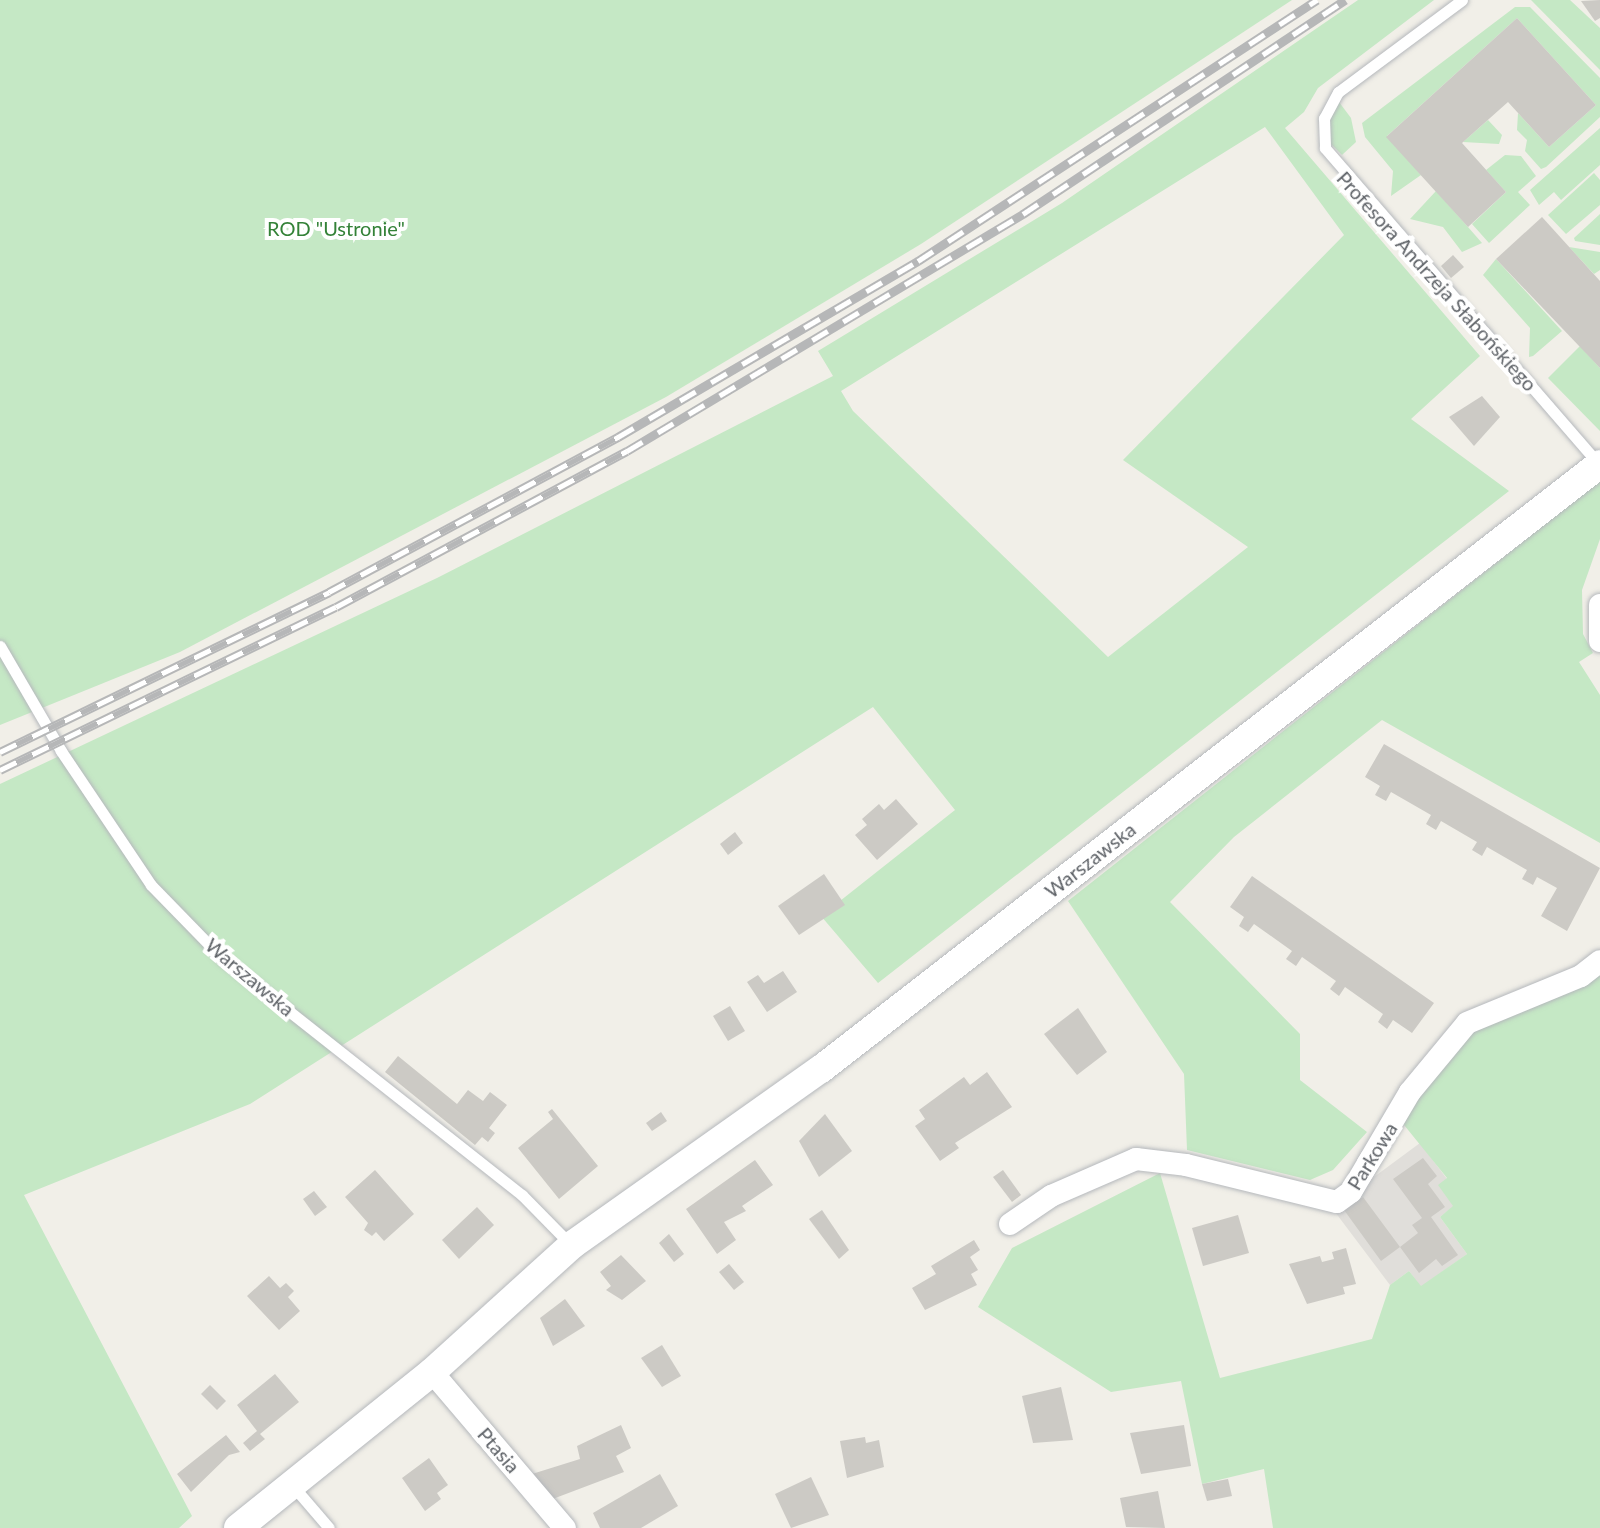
<!DOCTYPE html>
<html>
<head>
<meta charset="utf-8">
<style>
  body { margin:0 }
  #map { position:relative; width:1600px; height:1528px; overflow:hidden; background:#f1efe8; font-family:Lato,sans-serif }
  div>[style] { position:absolute }
  [style*='--x'] { left:calc(var(--x)*1px); top:calc(var(--y)*1px); width:calc(var(--w)*1px); rotate:calc(var(--a)*1deg) }
  .industrial>* { inset:0; background:#e0deda }
  .green>* { inset:0; background:#c5e8c5 }
  .building>* { inset:0; background:#cccac5 }
  .roads { filter:drop-shadow(0 0 2px #b5b8bc) drop-shadow(0 0 2px #b5b8bc) }
  .service>* { height:11px; margin:-5.5px; padding:0 5.5px; transform-origin:5.5px; border-radius:5.5px; background:#fff }
  .minor>* { height:22px; margin:-11px; padding:0 11px; transform-origin:11px; border-radius:11px; background:#fff }
  .tertiary>* { height:28px; margin:-14px; padding:0 14px; transform-origin:14px; border-radius:14px; background:#fff }
  .rail>* { height:9px; margin-top:-4.5px; transform-origin:0; background:repeating-linear-gradient(90deg,#fff 0 18px,#b6b7b8 0 36px); box-sizing:border-box; border-block:2px solid #b6b7b8 }
  span { translate:-50% -50%; white-space:nowrap; text-align:center; line-height:1.15; -webkit-text-stroke:8px #fff; paint-order:stroke }
  .park-label { font-size:20px; color:#348238 }
  .street-label { font-size:20px; color:#5f6368 }
</style>
</head>
<body>
<div id="map">
  <div class="industrial">
    <i style="clip-path:polygon(1420px 1143px,1447px 1179px,1454px 1206px,1440px 1217px,1467px 1254px,1421px 1287px,1409px 1271px,1390px 1285px,1332px 1208px)"></i>
  </div>
  <div class="green">
    <i style="clip-path:polygon(0 0,1292px 0,921px 244px,666px 397px,180px 652px,0 725px)"></i>
    <i style="clip-path:polygon(evenodd,1358px 0,1434px 0,1318px 88px,1304px 112px,1285px 128px,1480px 356px,1411px 419px,1509px 491px,878px 983px,821px 916px,955px 810px,873px 707px,250px 1104px,24px 1195px,192px 1516px,179px 1528px,0 1528px,0 784px,437px 578px,833px 376px,818px 351px,1062px 203px,1358px 0,1265px 127px,1344px 235px,1123px 460px,1248px 547px,1108px 657px,853px 411px,841px 391px,1265px 127px)"></i>
    <i style="clip-path:polygon(1531px 0,1570px 0,1600px 28px,1600px 70px)"></i>
    <i style="clip-path:polygon(1515px 7px,1530px 7px,1600px 78px,1600px 117px,1546px 167px,1541px 169px,1525px 151px,1527px 140px,1517px 130px,1518px 113px,1549px 147px,1596px 105px,1517px 18px,1387px 136px,1421px 175px,1391px 196px,1393px 171px,1365px 137px,1362px 123px)"></i>
    <i style="clip-path:polygon(1339px 102px,1351px 118px,1356px 142px,1342px 155px,1331px 144px,1327px 121px)"></i>
    <i style="clip-path:polygon(1488px 120px,1502px 135px,1499px 144px,1463px 142px)"></i>
    <i style="clip-path:polygon(1600px 128px,1600px 165px,1561px 200px,1554px 192px,1539px 205px,1530px 190px)"></i>
    <i style="clip-path:polygon(1505px 155px,1521px 156px,1536px 176px,1518px 192px,1530px 205px,1489px 243px,1472px 224px,1506px 192px,1486px 170px)"></i>
    <i style="clip-path:polygon(1594px 173px,1600px 180px,1600px 205px,1566px 234px,1548px 215px)"></i>
    <i style="clip-path:polygon(1436px 191px,1468px 227px,1482px 243px,1462px 252px,1443px 227px,1410px 219px)"></i>
    <i style="clip-path:polygon(1600px 214px,1600px 245px,1575px 241px,1574px 238px)"></i>
    <i style="clip-path:polygon(1569px 247px,1600px 252px,1600px 270px,1594px 274px)"></i>
    <i style="clip-path:polygon(1496px 259px,1562px 331px,1533px 356px,1529px 357px,1530px 328px,1483px 275px)"></i>
    <i style="clip-path:polygon(1580px 346px,1600px 368px,1600px 431px,1548px 378px)"></i>
    <i style="clip-path:polygon(1600px 481px,1600px 539px,1582px 590px,1583px 634px,1593px 653px,1579px 662px,1600px 695px,1600px 843px,1382px 720px,1234px 837px,1170px 902px,1300px 1034px,1300px 1080px,1367px 1132px,1333px 1170px,1310px 1180px,1187px 1150px,1184px 1074px,1068px 901px)"></i>
    <i style="clip-path:polygon(1600px 961px,1600px 1528px,1273px 1528px,1264px 1469px,1202px 1484px,1181px 1381px,1111px 1392px,978px 1307px,1012px 1248px,1160px 1173px,1220px 1378px,1372px 1339px,1390px 1285px,1409px 1271px,1421px 1286px,1467px 1254px,1440px 1217px,1453px 1206px,1438px 1185px,1447px 1178px,1400px 1120px,1467px 1023px)"></i>
  </div>
  <div class="building">
    <i style="clip-path:polygon(1600px 0,1600px 18px,1595px 21px,1581px 1px)"></i>
    <i style="clip-path:polygon(1517px 18px,1596px 105px,1549px 147px,1508px 102px,1462px 143px,1506px 192px,1468px 227px,1386px 137px)"></i>
    <i style="clip-path:polygon(1542px 217px,1600px 281px,1600px 368px,1496px 259px)"></i>
    <i style="clip-path:polygon(1453px 255px,1464px 267px,1451px 278px,1441px 266px)"></i>
    <i style="clip-path:polygon(1482px 396px,1500px 417px,1474px 446px,1449px 417px)"></i>
    <i style="clip-path:polygon(1384px 744px,1600px 868px,1567px 931px,1541px 916px,1557px 888px,1537px 877px,1533px 885px,1522px 879px,1527px 870px,1487px 847px,1482px 856px,1472px 850px,1477px 842px,1441px 821px,1436px 830px,1426px 824px,1431px 815px,1391px 792px,1386px 801px,1375px 795px,1380px 786px,1365px 777px)"></i>
    <i style="clip-path:polygon(896px 799px,918px 824px,877px 860px,855px 835px,867px 825px,862px 819px,879px 804px,884px 810px)"></i>
    <i style="clip-path:polygon(735px 832px,743px 843px,728px 855px,720px 844px)"></i>
    <i style="clip-path:polygon(824px 874px,845px 905px,799px 935px,778px 906px)"></i>
    <i style="clip-path:polygon(1252px 876px,1434px 1003px,1412px 1033px,1393px 1020px,1387px 1029px,1378px 1022px,1383px 1014px,1345px 987px,1339px 996px,1330px 989px,1336px 981px,1302px 957px,1296px 966px,1286px 959px,1292px 951px,1254px 924px,1248px 932px,1239px 926px,1244px 917px,1230px 907px)"></i>
    <i style="clip-path:polygon(783px 971px,797px 992px,767px 1012px,747px 982px,758px 975px,764px 983px)"></i>
    <i style="clip-path:polygon(730px 1006px,745px 1031px,728px 1041px,713px 1016px)"></i>
    <i style="clip-path:polygon(1078px 1008px,1107px 1052px,1077px 1075px,1044px 1034px)"></i>
    <i style="clip-path:polygon(398px 1056px,457px 1104px,468px 1090px,483px 1101px,490px 1092px,507px 1105px,489px 1128px,495px 1133px,488px 1142px,482px 1137px,475px 1145px,385px 1072px)"></i>
    <i style="clip-path:polygon(987px 1072px,1012px 1107px,955px 1143px,959px 1148px,940px 1161px,915px 1126px,925px 1119px,919px 1110px,964px 1077px,970px 1085px)"></i>
    <i style="clip-path:polygon(552px 1109px,598px 1166px,559px 1199px,518px 1148px,553px 1119px,548px 1112px)"></i>
    <i style="clip-path:polygon(661px 1112px,667px 1121px,652px 1131px,646px 1123px)"></i>
    <i style="clip-path:polygon(825px 1114px,852px 1151px,819px 1177px,799px 1141px)"></i>
    <i style="clip-path:polygon(1423px 1158px,1437px 1176px,1428px 1184px,1445px 1207px,1431px 1217px,1458px 1255px,1442px 1266px,1436px 1259px,1419px 1273px,1400px 1247px,1381px 1261px,1344px 1210px,1363px 1197px,1400px 1247px,1418px 1233px,1412px 1225px,1422px 1218px,1393px 1179px)"></i>
    <i style="clip-path:polygon(755px 1160px,773px 1185px,742px 1206px,746px 1211px,724px 1222px,736px 1240px,717px 1254px,686px 1209px)"></i>
    <i style="clip-path:polygon(375px 1170px,414px 1214px,384px 1241px,376px 1232px,372px 1236px,364px 1230px,368px 1223px,345px 1197px)"></i>
    <i style="clip-path:polygon(1003px 1170px,1021px 1195px,1012px 1202px,993px 1177px)"></i>
    <i style="clip-path:polygon(314px 1191px,327px 1207px,315px 1216px,303px 1199px)"></i>
    <i style="clip-path:polygon(477px 1207px,494px 1225px,459px 1259px,442px 1240px)"></i>
    <i style="clip-path:polygon(822px 1210px,849px 1250px,839px 1259px,809px 1219px)"></i>
    <i style="clip-path:polygon(1238px 1215px,1249px 1253px,1203px 1266px,1192px 1228px)"></i>
    <i style="clip-path:polygon(669px 1234px,684px 1254px,674px 1262px,659px 1243px)"></i>
    <i style="clip-path:polygon(974px 1240px,980px 1250px,970px 1257px,978px 1270px,971px 1274px,977px 1285px,925px 1310px,912px 1288px,936px 1274px,931px 1266px)"></i>
    <i style="clip-path:polygon(1346px 1248px,1356px 1284px,1343px 1287px,1345px 1294px,1307px 1304px,1289px 1264px,1320px 1256px,1322px 1262px,1334px 1259px,1332px 1252px)"></i>
    <i style="clip-path:polygon(621px 1255px,646px 1281px,622px 1300px,606px 1290px,611px 1286px,600px 1272px)"></i>
    <i style="clip-path:polygon(729px 1264px,744px 1282px,734px 1290px,719px 1272px)"></i>
    <i style="clip-path:polygon(269px 1276px,280px 1288px,286px 1283px,294px 1291px,288px 1297px,300px 1311px,279px 1330px,247px 1296px)"></i>
    <i style="clip-path:polygon(565px 1299px,585px 1326px,553px 1346px,540px 1318px)"></i>
    <i style="clip-path:polygon(662px 1345px,681px 1376px,662px 1387px,641px 1358px)"></i>
    <i style="clip-path:polygon(275px 1374px,299px 1402px,260px 1434px,265px 1439px,250px 1451px,243px 1443px,257px 1431px,237px 1405px)"></i>
    <i style="clip-path:polygon(210px 1385px,226px 1401px,217px 1410px,201px 1394px)"></i>
    <i style="clip-path:polygon(1061px 1387px,1073px 1440px,1033px 1443px,1022px 1396px)"></i>
    <i style="clip-path:polygon(621px 1425px,631px 1448px,616px 1456px,624px 1472px,550px 1500px,532px 1474px,580px 1459px,577px 1446px)"></i>
    <i style="clip-path:polygon(1184px 1425px,1191px 1466px,1141px 1474px,1130px 1433px)"></i>
    <i style="clip-path:polygon(226px 1435px,240px 1452px,229px 1455px,191px 1492px,177px 1474px)"></i>
    <i style="clip-path:polygon(865px 1437px,866px 1443px,879px 1440px,884px 1467px,847px 1478px,840px 1441px)"></i>
    <i style="clip-path:polygon(429px 1458px,448px 1485px,437px 1493px,441px 1499px,425px 1511px,402px 1478px)"></i>
    <i style="clip-path:polygon(660px 1474px,678px 1506px,641px 1528px,600px 1528px,593px 1513px)"></i>
    <i style="clip-path:polygon(811px 1477px,829px 1515px,791px 1528px,775px 1494px)"></i>
    <i style="clip-path:polygon(1228px 1479px,1232px 1496px,1207px 1501px,1202px 1484px)"></i>
    <i style="clip-path:polygon(1158px 1491px,1165px 1528px,1126px 1527px,1120px 1498px)"></i>
  </div>
  <div class="roads">
    <div class="service">
      <i style="--x:1462;--y:0;--w:154;--a:143.4"></i>
      <i style="--x:1338;--y:92;--w:30;--a:118"></i>
      <i style="--x:1324;--y:118;--w:30;--a:88"></i>
      <i style="--x:1325;--y:148;--w:418;--a:49.1"></i>
      <i style="--x:0;--y:646;--w:121;--a:59.8"></i>
      <i style="--x:61;--y:751;--w:161;--a:56.1"></i>
      <i style="--x:151;--y:885;--w:103;--a:45.8"></i>
      <i style="--x:223;--y:959;--w:381;--a:38.3"></i>
      <i style="--x:522;--y:1195;--w:70;--a:45.6"></i>
      <i style="--x:293;--y:1486;--w:55;--a:49.4"></i>
    </div>
    <div class="minor">
      <i style="--x:1600;--y:605;--w:36;--a:90"></i>
      <i style="--x:1010;--y:1224;--w:50;--a:-34.3"></i>
      <i style="--x:1051;--y:1196;--w:93;--a:-23.5"></i>
      <i style="--x:1136;--y:1159;--w:50;--a:6.8"></i>
      <i style="--x:1186;--y:1165;--w:155;--a:13.8"></i>
      <i style="--x:1337;--y:1202;--w:17;--a:-36"></i>
      <i style="--x:1351;--y:1192;--w:116;--a:-59.5"></i>
      <i style="--x:1410;--y:1092;--w:89;--a:-50.4"></i>
      <i style="--x:1467;--y:1023;--w:123;--a:-22.4"></i>
      <i style="--x:1581;--y:976;--w:24;--a:-38"></i>
      <i style="--x:432;--y:1372;--w:205;--a:49.6"></i>
    </div>
    <div class="tertiary">
      <i style="--x:238;--y:1528;--w:249;--a:-38.8"></i>
      <i style="--x:432;--y:1372;--w:189;--a:-42.2"></i>
      <i style="--x:572;--y:1245;--w:305;--a:-35.3"></i>
      <i style="--x:821;--y:1069;--w:986;--a:-37.83"></i>
    </div>
  </div>
  <div class="rail">
    <i style="--x:0;--y:752;--w:366;--a:-25.9"></i>
    <i style="--x:329;--y:592;--w:328;--a:-28.2"></i>
    <i style="--x:618;--y:437;--w:348;--a:-30.4"></i>
    <i style="--x:918;--y:261;--w:477;--a:-33.2"></i>
    <i style="--x:0;--y:770;--w:373;--a:-25.9"></i>
    <i style="--x:336;--y:607;--w:330;--a:-28.2"></i>
    <i style="--x:627;--y:451;--w:462;--a:-30.9"></i>
    <i style="--x:1023;--y:214;--w:387;--a:-33.6"></i>
  </div>
  <div class="park-label">
    <span style="left:336px;top:228px">ROD "Ustronie"</span>
  </div>
  <div class="street-label">
    <span style="left:1437px;top:281px;rotate:48deg">Profesora Andrzeja Słabońskiego</span>
    <span style="left:1090px;top:860px;rotate:-38deg">Warszawska</span>
    <span style="left:250px;top:977px;rotate:40deg">Warszawska</span>
    <span style="left:1372px;top:1156px;rotate:-58deg">Parkowa</span>
    <span style="left:499px;top:1450px;rotate:49deg">Ptasia</span>
  </div>
</div>
</body>
</html>
